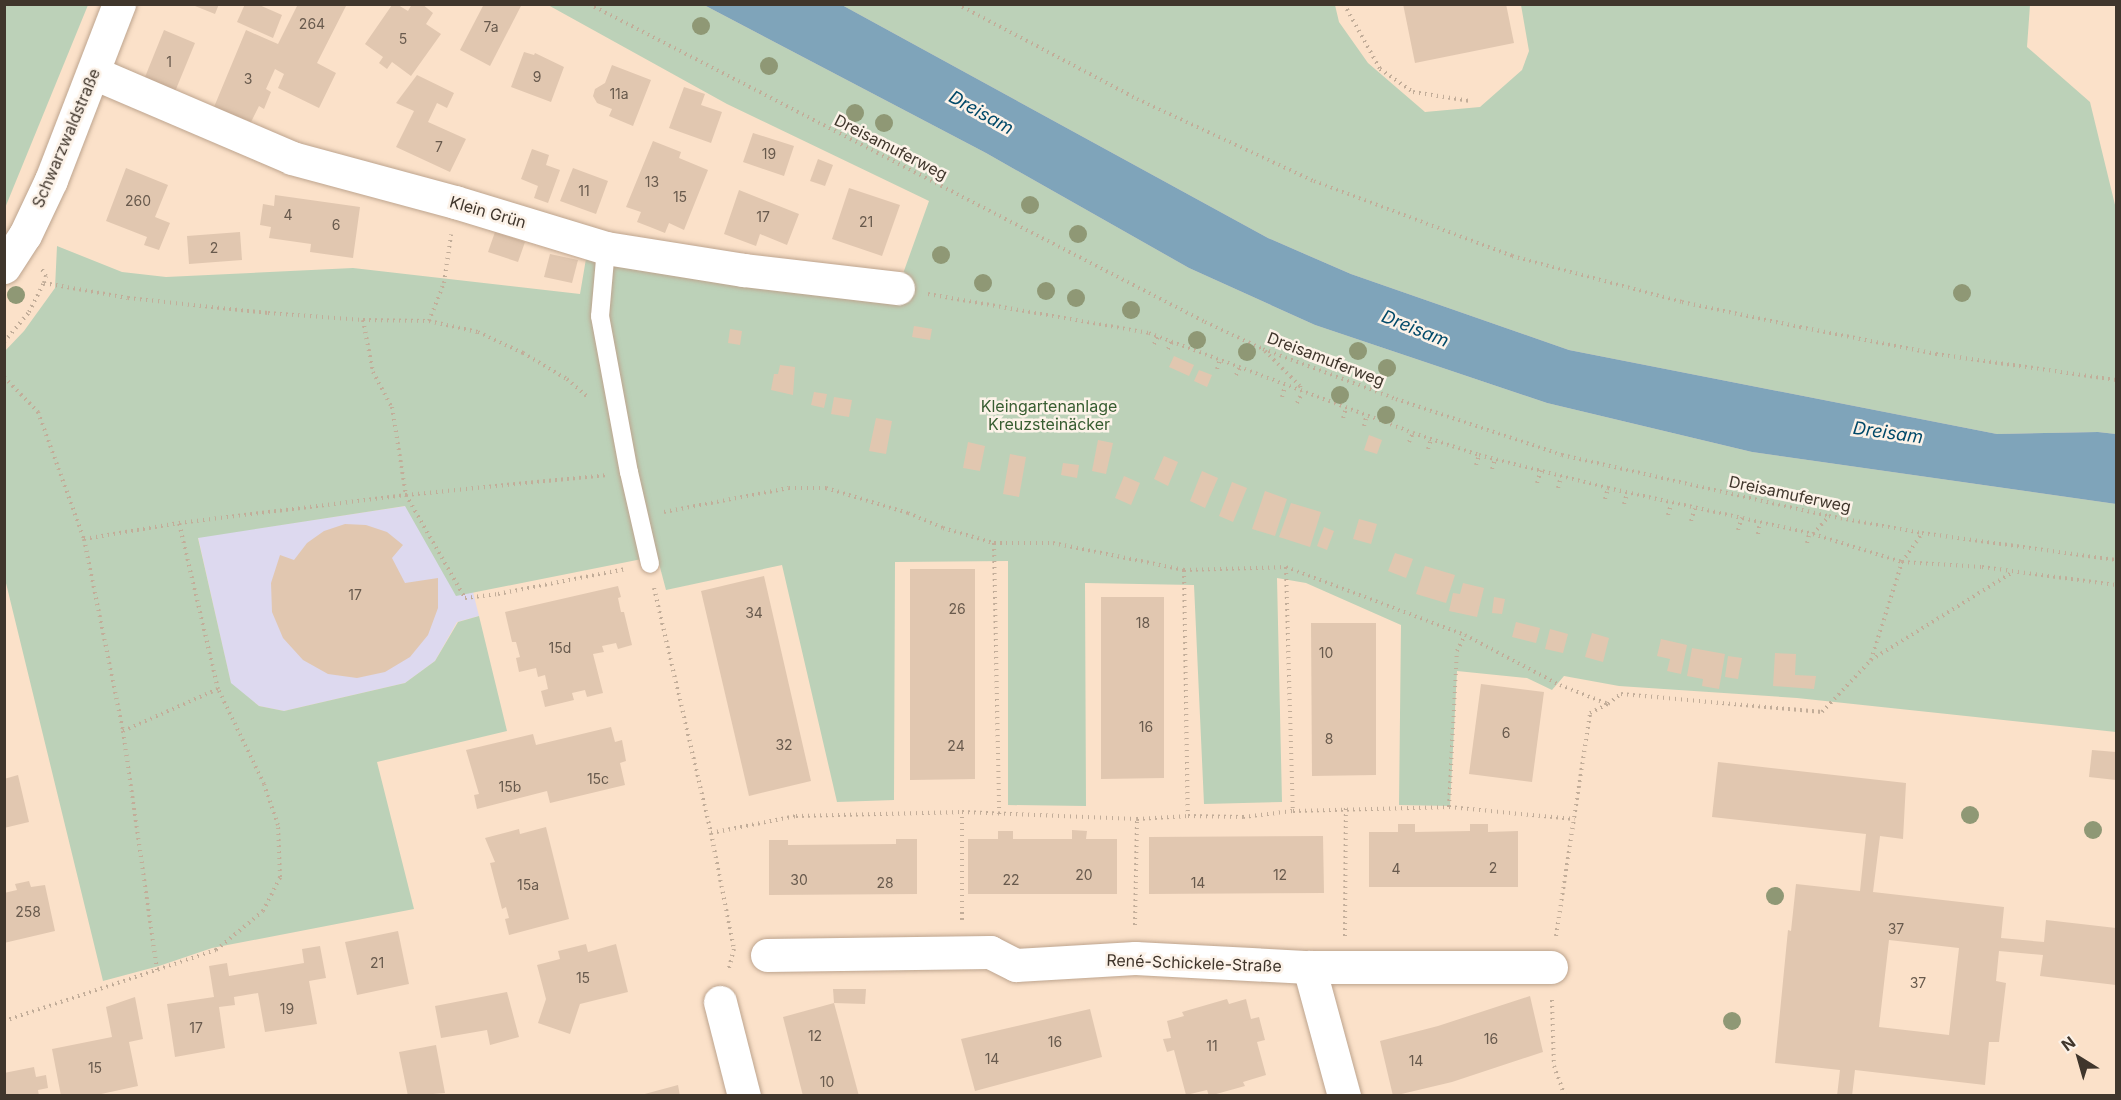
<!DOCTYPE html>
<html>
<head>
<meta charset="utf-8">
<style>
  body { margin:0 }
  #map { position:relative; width:2121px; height:1100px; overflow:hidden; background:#fbe1c9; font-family:Inter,sans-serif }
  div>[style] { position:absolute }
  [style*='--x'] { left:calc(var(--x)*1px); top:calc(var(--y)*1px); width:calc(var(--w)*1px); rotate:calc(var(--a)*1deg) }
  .education>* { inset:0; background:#ddd9ef }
  .green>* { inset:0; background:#bcd1b8 }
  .water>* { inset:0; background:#7fa4ba }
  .building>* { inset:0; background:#e1c7b0 }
  .path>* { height:4px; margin-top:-2px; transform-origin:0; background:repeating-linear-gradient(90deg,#c2ad99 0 1.5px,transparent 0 6px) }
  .roads { filter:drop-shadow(0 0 2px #bda48e) drop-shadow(0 0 2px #bda48e) }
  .lane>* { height:18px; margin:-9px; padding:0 9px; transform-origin:9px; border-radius:9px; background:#fff }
  .street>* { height:33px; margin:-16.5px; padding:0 16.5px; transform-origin:16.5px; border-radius:16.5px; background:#fff }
  .secondary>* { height:33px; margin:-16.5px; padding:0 16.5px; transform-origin:16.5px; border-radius:16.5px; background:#fff }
  .trees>* { width:18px; height:18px; margin:-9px; border-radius:50%; background:#8f9875 }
  span { translate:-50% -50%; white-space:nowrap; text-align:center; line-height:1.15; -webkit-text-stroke:5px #fcf2e8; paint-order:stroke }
  .number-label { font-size:14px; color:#685a4d }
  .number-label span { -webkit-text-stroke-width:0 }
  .street-label { font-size:16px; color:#40362c }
  .park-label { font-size:16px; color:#375d31 }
  .water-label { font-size:18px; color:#004969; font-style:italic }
  .frame { position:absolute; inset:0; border:6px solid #40362c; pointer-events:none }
  .north { position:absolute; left:2049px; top:1028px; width:60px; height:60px; -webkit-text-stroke:4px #fcf2e8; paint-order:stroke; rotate:323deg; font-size:16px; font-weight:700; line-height:24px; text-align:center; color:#40362c }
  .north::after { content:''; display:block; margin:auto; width:21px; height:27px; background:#40362c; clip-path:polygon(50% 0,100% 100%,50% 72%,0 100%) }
</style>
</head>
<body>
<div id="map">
  <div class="education">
    <i style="clip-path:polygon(406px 506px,456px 595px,473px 592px,479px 616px,457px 622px,435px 661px,405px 683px,284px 711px,259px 706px,231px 684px,198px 537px)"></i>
  </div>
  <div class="green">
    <i style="clip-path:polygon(5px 4px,88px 5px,5px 208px,4px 5px)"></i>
    <i style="clip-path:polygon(548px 5px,704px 5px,986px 153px,1189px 268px,1315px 325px,1547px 403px,1752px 452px,2116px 504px,2116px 732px,1797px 698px,1619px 686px,1564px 676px,1552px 690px,1527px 678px,1457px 671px,1450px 806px,1399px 805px,1401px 625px,1306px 583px,1277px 578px,1282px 802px,1204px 804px,1194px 585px,1085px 583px,1086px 806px,1008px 805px,1008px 561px,895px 562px,894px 800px,837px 802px,782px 565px,666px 590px,657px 556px,456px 596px,405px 506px,198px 538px,231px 683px,259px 706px,284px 711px,405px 683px,435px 661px,458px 622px,479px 616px,507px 731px,377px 762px,414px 909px,212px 948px,159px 966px,103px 981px,5px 579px,4px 352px,24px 331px,55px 288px,57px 246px,122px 272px,166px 277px,353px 268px,580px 294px,587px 253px,895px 296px,929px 201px,727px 104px)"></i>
    <i style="clip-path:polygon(842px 5px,1335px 5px,1339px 22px,1368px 63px,1425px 112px,1480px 107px,1522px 70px,1529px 51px,1521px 5px,2030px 5px,2027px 47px,2090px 102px,2116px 209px,2116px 434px,2098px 432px,1997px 434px,1569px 350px,1351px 274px,1268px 238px)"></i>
  </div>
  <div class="water">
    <i style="clip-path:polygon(704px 5px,842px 5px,1268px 238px,1351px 274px,1569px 350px,1997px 434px,2098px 432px,2116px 434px,2116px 504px,1752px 452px,1547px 403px,1315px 325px,1189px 268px,986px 153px)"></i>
  </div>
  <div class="building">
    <i style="clip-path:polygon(190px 4px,219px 4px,215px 14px)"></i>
    <i style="clip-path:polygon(245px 4px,257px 4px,282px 15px,273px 38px,237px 22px)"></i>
    <i style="clip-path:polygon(298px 4px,347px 4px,317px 63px,336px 73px,319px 108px,278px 88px,284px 74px,275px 69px,266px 89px,271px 92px,264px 109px,259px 106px,251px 122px,214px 107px,246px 30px,278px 44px)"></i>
    <i style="clip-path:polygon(412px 4px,422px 4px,433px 13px,426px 24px,441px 34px,411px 76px,392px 62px,387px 69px,379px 63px,383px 57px,365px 44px,392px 5px,398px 5px,408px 11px)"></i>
    <i style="clip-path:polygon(484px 4px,522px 4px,490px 66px,460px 50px)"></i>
    <i style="clip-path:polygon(1403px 4px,1506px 4px,1514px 43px,1415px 63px)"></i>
    <i style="clip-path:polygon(164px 30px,195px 43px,174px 94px,143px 82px)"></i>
    <i style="clip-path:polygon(524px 52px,534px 55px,535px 53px,564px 67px,551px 102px,511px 87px)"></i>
    <i style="clip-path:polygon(612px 65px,651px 80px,633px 126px,609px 116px,612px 109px,597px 103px,593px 96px,595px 89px,605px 83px)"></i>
    <i style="clip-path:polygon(417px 75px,454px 93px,447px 108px,437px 103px,428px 122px,466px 139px,450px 172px,396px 147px,414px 111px,396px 103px)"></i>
    <i style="clip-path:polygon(684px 87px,705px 94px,701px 105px,722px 112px,711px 143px,669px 128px)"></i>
    <i style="clip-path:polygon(753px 133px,794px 146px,784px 176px,743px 162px)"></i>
    <i style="clip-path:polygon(653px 141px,681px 152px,679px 158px,708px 170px,684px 230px,669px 223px,665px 233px,650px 227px,637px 222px,641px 212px,626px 207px)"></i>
    <i style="clip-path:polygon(532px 149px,549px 155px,546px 165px,560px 170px,548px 203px,534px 198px,538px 186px,521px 179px)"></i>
    <i style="clip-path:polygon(818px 159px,833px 165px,825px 186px,810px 181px)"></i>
    <i style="clip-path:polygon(126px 168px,168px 185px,155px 217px,170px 223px,159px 250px,144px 245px,147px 237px,106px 221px)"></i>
    <i style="clip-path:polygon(573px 168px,608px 181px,596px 214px,560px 201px)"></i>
    <i style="clip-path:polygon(849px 188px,900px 205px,882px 256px,832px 239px)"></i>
    <i style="clip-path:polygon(739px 190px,799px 214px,787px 245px,760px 234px,756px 246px,724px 234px)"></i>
    <i style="clip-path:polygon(275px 195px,360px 207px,353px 258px,310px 252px,311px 244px,269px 238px,271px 227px,260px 225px,263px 204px,274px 206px)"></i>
    <i style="clip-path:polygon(240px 232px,242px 260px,189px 264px,187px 236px)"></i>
    <i style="clip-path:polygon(495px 232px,525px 242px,518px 262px,488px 252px)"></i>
    <i style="clip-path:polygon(550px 254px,578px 260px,572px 283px,544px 277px)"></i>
    <i style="clip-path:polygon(914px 326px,932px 329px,930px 340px,912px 337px)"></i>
    <i style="clip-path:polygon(730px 329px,742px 331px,740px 345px,728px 343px)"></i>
    <i style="clip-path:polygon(1174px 356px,1194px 365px,1189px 376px,1169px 367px)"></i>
    <i style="clip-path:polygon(780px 365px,795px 367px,793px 395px,771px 390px,774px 374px,778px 374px)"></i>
    <i style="clip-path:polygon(1199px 370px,1212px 375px,1207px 387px,1194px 381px)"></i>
    <i style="clip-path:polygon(814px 392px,827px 394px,824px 408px,811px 405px)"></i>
    <i style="clip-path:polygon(834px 397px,852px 400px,849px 417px,831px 414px)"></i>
    <i style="clip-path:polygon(876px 418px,892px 421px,886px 454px,869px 451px)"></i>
    <i style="clip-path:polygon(1369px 435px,1382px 440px,1377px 454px,1364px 450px)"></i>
    <i style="clip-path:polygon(1098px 440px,1113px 443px,1106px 474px,1092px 471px)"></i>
    <i style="clip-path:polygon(968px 442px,985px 446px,980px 471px,963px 468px)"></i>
    <i style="clip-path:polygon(1010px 454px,1026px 457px,1019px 497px,1003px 494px)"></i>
    <i style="clip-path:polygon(1164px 456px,1178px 462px,1168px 486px,1154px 479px)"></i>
    <i style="clip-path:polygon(1063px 463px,1079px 465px,1077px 478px,1061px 475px)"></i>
    <i style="clip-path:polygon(1202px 471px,1218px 478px,1205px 508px,1190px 501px)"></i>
    <i style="clip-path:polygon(1124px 476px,1140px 483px,1131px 505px,1115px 498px)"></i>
    <i style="clip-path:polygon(1232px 482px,1247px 488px,1233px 522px,1219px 516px)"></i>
    <i style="clip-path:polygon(1265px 491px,1287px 499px,1275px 536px,1252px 529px)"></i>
    <i style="clip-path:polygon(1291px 503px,1321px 512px,1310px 547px,1279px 537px)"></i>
    <i style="clip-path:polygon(1359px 519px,1377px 524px,1371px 544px,1353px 539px)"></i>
    <i style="clip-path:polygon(345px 524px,366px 525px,387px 532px,403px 545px,392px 558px,405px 583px,438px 578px,438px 608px,428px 635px,410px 657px,385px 672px,357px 678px,328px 674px,303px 660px,283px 638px,272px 612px,271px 583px,280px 555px,294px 560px,307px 543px,324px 531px)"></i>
    <i style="clip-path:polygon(1324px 527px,1334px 531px,1327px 550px,1317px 546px)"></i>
    <i style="clip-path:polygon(1395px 553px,1413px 559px,1406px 578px,1388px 571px)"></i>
    <i style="clip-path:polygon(1425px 566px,1455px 575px,1446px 603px,1416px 594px)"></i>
    <i style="clip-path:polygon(910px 569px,975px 569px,975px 779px,910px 780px)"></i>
    <i style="clip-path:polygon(764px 576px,811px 781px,749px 796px,701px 591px)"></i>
    <i style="clip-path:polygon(1463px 583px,1484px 588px,1477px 617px,1449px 611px,1453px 593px,1460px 594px)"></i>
    <i style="clip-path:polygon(618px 586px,621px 597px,618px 598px,621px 612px,624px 612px,632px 645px,618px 649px,616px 643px,602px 646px,604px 652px,593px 654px,603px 693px,587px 697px,585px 690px,572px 693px,574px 700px,545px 707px,541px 691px,548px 689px,545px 675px,538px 677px,536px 668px,519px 672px,516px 658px,520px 657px,516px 642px,512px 642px,505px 612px)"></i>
    <i style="clip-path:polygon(1101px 597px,1164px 597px,1164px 778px,1101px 779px)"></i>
    <i style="clip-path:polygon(1494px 597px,1505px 599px,1502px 614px,1492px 613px)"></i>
    <i style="clip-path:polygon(1516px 622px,1540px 628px,1536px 643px,1512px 637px)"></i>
    <i style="clip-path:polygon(1311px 623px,1376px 623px,1376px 775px,1312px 776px)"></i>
    <i style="clip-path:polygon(1550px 629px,1568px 634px,1563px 653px,1545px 649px)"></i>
    <i style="clip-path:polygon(1592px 633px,1609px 638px,1603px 662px,1585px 657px)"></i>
    <i style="clip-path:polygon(1661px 639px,1687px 645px,1681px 674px,1667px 671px,1670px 659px,1657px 656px)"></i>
    <i style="clip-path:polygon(1692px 648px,1725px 654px,1719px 689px,1702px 686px,1703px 679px,1687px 676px)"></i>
    <i style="clip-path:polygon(1775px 653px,1796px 654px,1795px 675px,1816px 676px,1814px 689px,1773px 686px)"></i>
    <i style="clip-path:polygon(1728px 656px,1742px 658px,1738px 679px,1725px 677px)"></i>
    <i style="clip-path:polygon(1481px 684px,1544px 692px,1532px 782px,1469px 774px)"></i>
    <i style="clip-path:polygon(611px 727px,615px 742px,622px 740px,626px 761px,620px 763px,625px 785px,550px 803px,547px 791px,477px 809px,474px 795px,479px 794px,466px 750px,533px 734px,536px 745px)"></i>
    <i style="clip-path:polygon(2092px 750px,2116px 752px,2116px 780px,2089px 777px)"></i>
    <i style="clip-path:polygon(evenodd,1718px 762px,1906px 783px,1903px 839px,1880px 836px,1873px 892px,2004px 907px,2001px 938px,2044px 942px,2046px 920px,2116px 928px,2116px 985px,2040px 976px,2043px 955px,1999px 951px,1996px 981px,2006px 983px,1999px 1042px,1989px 1042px,1985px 1085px,1855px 1070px,1852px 1096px,1837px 1096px,1840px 1070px,1775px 1063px,1788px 930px,1791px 931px,1796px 884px,1860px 891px,1866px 834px,1712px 817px,1718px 762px,1889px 940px,1959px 948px,1949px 1035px,1879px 1027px,1889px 940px)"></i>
    <i style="clip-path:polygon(18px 775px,29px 822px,4px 828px,4px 779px)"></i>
    <i style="clip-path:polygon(1398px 824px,1415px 824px,1415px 832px,1470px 831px,1470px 824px,1488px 824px,1488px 832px,1518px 831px,1518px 887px,1369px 887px,1369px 832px,1398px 832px)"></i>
    <i style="clip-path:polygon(546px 827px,569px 919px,509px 935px,505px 919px,509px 918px,506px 907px,502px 909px,490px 863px,495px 862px,485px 838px,519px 829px,520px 834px)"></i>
    <i style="clip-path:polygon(1072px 830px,1087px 831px,1086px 839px,1117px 839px,1117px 894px,968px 894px,968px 839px,998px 839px,998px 831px,1013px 831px,1013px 839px,1072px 839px)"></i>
    <i style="clip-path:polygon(1323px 836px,1324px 893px,1149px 894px,1149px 837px)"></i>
    <i style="clip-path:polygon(896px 839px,917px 839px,917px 894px,769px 895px,769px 840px,788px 840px,788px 845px,896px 844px)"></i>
    <i style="clip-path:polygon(29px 881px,31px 887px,45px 885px,55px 931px,4px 943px,4px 893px,17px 890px,15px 884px)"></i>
    <i style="clip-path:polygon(398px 931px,409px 984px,357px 995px,345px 942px)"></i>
    <i style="clip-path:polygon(586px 944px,588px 952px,616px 944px,628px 992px,580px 1004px,570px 1034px,538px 1023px,546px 999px,537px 965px,560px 959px,558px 951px)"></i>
    <i style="clip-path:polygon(320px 946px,326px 978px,309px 981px,317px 1024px,265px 1032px,258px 993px,234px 997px,235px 1005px,219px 1007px,225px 1048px,175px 1057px,167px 1004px,214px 997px,209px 966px,227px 963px,229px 976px,304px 963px,302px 949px)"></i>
    <i style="clip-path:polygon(833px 989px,866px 989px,865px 1004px,834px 1003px)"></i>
    <i style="clip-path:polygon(507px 992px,519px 1037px,490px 1045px,487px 1030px,441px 1038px,435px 1006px)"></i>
    <i style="clip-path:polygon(1530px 996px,1543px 1052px,1452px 1082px,1393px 1096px,1380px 1041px,1438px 1026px)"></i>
    <i style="clip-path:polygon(135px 997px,143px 1039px,129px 1042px,138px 1086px,92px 1096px,61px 1096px,52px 1049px,112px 1037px,106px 1007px)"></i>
    <i style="clip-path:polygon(1227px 999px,1229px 1004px,1246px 999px,1251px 1019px,1259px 1017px,1265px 1040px,1257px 1042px,1266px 1075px,1243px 1082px,1245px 1086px,1209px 1096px,1207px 1090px,1186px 1095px,1174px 1050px,1167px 1052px,1163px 1039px,1171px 1038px,1167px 1021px,1184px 1016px,1182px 1012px)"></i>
    <i style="clip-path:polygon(834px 1003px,859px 1096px,803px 1096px,783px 1017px)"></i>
    <i style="clip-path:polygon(1090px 1009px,1102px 1057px,975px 1091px,961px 1039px)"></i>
    <i style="clip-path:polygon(436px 1045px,445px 1093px,408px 1096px,399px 1052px)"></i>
    <i style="clip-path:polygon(34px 1067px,36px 1077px,46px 1075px,48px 1088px,38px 1090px,39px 1096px,4px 1096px,4px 1073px)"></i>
    <i style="clip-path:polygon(678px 1085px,680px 1096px,641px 1096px,641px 1095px)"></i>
  </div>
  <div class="path">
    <i style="--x:589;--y:4;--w:693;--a:27.3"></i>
    <i style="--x:1205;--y:322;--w:64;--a:25"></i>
    <i style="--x:1263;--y:349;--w:142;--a:20.6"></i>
    <i style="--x:1396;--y:399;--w:175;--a:18.6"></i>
    <i style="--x:1562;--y:455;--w:274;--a:12.9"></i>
    <i style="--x:1829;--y:516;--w:95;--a:10.4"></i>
    <i style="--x:1922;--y:533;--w:196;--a:7.9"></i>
    <i style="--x:957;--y:4;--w:204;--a:27.8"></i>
    <i style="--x:1137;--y:99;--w:195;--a:24.9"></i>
    <i style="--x:1314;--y:181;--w:212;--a:20.7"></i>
    <i style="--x:1512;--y:256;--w:176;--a:15.1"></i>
    <i style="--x:1682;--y:302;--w:121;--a:12"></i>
    <i style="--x:1800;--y:327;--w:139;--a:11.2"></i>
    <i style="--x:1936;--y:354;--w:182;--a:8.2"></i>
    <i style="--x:1344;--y:4;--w:74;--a:61"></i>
    <i style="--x:1380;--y:69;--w:40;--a:34.9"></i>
    <i style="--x:1413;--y:92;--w:58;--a:9"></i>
    <i style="--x:44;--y:283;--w:85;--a:10.1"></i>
    <i style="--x:128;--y:298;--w:141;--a:6.1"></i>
    <i style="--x:268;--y:313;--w:95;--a:4.2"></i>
    <i style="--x:363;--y:320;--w:66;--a:0.9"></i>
    <i style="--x:429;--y:321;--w:50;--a:12.7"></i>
    <i style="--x:478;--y:332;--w:50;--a:25"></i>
    <i style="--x:523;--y:353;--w:51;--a:30.6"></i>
    <i style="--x:567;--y:379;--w:28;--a:41"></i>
    <i style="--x:928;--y:294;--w:224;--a:10"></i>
    <i style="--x:1149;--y:333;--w:282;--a:20.7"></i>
    <i style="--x:1413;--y:433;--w:70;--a:18.4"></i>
    <i style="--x:1479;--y:455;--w:133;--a:14.3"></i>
    <i style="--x:1608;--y:488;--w:210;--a:12.6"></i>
    <i style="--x:1813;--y:534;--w:24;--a:-48"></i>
    <i style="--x:363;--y:320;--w:53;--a:79.1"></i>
    <i style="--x:373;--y:372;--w:40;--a:62"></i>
    <i style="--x:392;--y:407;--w:89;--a:81"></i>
    <i style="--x:406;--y:495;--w:119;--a:60.2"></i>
    <i style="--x:465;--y:598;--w:33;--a:-7"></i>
    <i style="--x:498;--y:594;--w:130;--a:-11.1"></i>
    <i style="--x:429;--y:321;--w:41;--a:-68.5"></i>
    <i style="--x:444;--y:283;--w:49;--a:-81.7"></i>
    <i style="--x:4;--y:342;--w:39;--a:-50"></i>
    <i style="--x:29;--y:312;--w:33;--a:-63"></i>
    <i style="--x:44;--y:283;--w:7;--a:-74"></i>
    <i style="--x:46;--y:276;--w:9;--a:-122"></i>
    <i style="--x:1154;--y:344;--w:9;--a:-63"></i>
    <i style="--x:1168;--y:349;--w:9;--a:-63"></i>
    <i style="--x:1265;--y:351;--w:49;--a:45"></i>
    <i style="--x:1300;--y:386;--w:6;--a:72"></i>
    <i style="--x:1217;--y:369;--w:10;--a:-73"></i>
    <i style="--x:1236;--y:375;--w:9;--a:-63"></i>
    <i style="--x:4;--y:377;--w:49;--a:45.8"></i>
    <i style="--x:38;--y:412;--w:135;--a:70.1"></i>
    <i style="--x:84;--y:539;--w:196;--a:78.5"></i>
    <i style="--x:123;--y:731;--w:242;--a:81.9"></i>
    <i style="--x:1282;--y:397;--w:11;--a:-75"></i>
    <i style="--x:1297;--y:403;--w:11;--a:-63"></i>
    <i style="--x:1343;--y:418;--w:9;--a:-72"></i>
    <i style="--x:1364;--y:426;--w:9;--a:-77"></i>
    <i style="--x:1409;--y:442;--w:10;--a:-66"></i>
    <i style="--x:1428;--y:449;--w:10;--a:-73"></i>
    <i style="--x:1476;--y:465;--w:10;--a:-73"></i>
    <i style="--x:1492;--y:469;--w:10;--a:-73"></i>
    <i style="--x:1537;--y:483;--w:13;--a:-72"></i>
    <i style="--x:1558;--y:488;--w:12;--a:-76"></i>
    <i style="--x:1605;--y:499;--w:11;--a:-75"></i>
    <i style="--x:1624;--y:504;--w:11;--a:-75"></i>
    <i style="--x:664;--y:512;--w:127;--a:-10.9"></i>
    <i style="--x:789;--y:488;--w:37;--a:0"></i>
    <i style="--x:826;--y:488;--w:86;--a:17"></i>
    <i style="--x:908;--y:513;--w:38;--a:23"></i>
    <i style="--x:943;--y:528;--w:53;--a:16.4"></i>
    <i style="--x:994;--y:543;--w:59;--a:0"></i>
    <i style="--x:1053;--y:543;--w:134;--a:11.6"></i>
    <i style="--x:1184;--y:570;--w:102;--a:-1.7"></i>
    <i style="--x:1286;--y:567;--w:191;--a:20.8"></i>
    <i style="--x:1465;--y:635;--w:107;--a:27.8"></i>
    <i style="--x:1560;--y:685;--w:52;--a:21.6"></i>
    <i style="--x:1668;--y:515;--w:11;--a:-75"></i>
    <i style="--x:1691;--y:521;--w:13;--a:-72"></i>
    <i style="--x:1738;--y:530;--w:13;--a:-72"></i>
    <i style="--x:1758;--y:534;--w:12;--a:-81"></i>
    <i style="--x:1813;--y:534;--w:93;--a:17.5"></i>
    <i style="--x:1902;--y:562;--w:80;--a:3.6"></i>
    <i style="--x:1982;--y:567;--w:135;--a:7.7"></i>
    <i style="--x:84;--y:539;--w:96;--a:-9.6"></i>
    <i style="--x:994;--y:543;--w:271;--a:88.9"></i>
    <i style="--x:1807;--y:543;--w:9;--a:-77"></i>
    <i style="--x:1286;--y:567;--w:244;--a:88.4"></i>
    <i style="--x:1293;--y:811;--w:156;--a:-1.5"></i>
    <i style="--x:1449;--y:807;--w:126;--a:5.5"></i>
    <i style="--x:1184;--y:570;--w:246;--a:89.1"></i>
    <i style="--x:654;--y:588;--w:252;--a:76.9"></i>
    <i style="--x:711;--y:833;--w:118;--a:78.8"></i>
    <i style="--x:734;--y:949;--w:23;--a:105"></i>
    <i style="--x:1871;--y:660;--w:167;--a:-31.8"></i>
    <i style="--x:123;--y:731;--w:104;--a:-23.9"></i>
    <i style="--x:1449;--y:807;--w:156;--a:-87.1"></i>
    <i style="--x:1457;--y:651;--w:18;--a:-63"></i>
    <i style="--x:711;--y:833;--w:87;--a:-11.3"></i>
    <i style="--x:796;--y:816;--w:166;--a:-1.4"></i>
    <i style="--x:962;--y:812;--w:175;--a:2.3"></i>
    <i style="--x:1137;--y:819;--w:51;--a:-3.4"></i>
    <i style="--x:1188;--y:816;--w:55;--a:1"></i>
    <i style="--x:1243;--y:817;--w:50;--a:-6.8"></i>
    <i style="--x:962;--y:920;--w:108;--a:-90"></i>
    <i style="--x:1135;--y:925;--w:106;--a:-88.9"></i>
    <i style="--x:1345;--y:936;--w:128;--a:-89.6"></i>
    <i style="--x:1556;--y:936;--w:226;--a:-81.3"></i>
    <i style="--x:1590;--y:713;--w:20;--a:-27"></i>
    <i style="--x:1608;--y:704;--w:16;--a:-38"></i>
    <i style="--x:1621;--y:694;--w:202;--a:5.1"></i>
    <i style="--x:1822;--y:712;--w:71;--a:-46.7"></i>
    <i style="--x:1871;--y:660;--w:103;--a:-72.4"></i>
    <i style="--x:1902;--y:562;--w:35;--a:-55"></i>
    <i style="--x:1552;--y:1000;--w:66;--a:88.3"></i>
    <i style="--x:1554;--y:1066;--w:32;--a:70"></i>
    <i style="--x:4;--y:1021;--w:224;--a:-18.5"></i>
    <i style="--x:216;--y:950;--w:61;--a:-39.7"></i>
    <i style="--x:263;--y:911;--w:38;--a:-63"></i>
    <i style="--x:280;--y:877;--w:52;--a:-92.2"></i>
    <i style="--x:278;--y:825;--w:43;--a:-108.9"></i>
    <i style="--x:264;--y:784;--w:106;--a:-115.8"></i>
    <i style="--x:218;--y:689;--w:171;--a:-103.2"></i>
    <i style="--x:179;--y:523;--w:229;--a:-7"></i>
    <i style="--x:406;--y:495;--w:200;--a:-5.7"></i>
  </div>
  <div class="roads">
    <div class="lane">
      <i style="--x:606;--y:248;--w:68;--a:95"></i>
      <i style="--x:600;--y:316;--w:159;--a:79.5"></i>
      <i style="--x:629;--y:472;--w:94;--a:77.1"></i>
    </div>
    <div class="street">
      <i style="--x:94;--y:73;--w:215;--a:23.2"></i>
      <i style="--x:292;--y:158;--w:169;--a:15.1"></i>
      <i style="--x:455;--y:202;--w:158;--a:16.9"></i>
      <i style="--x:606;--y:248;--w:140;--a:9.1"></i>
      <i style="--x:744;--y:270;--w:155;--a:6.7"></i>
      <i style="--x:767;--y:955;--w:223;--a:-0.8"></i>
      <i style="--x:990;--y:952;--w:29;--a:27"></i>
      <i style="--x:1016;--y:965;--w:119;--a:-3.4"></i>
      <i style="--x:1135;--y:958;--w:174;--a:3"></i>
      <i style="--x:1309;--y:967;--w:242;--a:0"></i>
      <i style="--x:1309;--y:967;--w:134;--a:74.8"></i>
      <i style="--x:720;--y:1002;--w:97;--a:75.7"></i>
    </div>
    <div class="secondary">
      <i style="--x:4;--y:267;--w:38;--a:-57"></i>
      <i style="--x:25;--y:235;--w:61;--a:-64.7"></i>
      <i style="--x:51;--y:180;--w:189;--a:-68.9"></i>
    </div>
  </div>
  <div class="trees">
    <i style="left:701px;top:26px"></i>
    <i style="left:769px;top:66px"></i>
    <i style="left:855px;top:113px"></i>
    <i style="left:884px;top:123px"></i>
    <i style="left:1030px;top:205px"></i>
    <i style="left:1078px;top:234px"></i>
    <i style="left:941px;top:255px"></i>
    <i style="left:983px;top:283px"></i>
    <i style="left:1046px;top:291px"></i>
    <i style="left:1962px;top:293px"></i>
    <i style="left:16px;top:295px"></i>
    <i style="left:1076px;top:298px"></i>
    <i style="left:1131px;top:310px"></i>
    <i style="left:1197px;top:340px"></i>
    <i style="left:1358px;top:351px"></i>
    <i style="left:1247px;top:352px"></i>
    <i style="left:1387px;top:368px"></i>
    <i style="left:1340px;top:395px"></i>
    <i style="left:1386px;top:415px"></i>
    <i style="left:1970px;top:815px"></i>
    <i style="left:2093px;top:830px"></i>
    <i style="left:1775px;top:896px"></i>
    <i style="left:1732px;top:1021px"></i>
  </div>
  <div class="number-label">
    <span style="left:312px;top:24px">264</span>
    <span style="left:491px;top:27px">7a</span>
    <span style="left:403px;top:39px">5</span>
    <span style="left:169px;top:62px">1</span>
    <span style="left:537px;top:77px">9</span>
    <span style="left:248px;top:79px">3</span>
    <span style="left:619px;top:94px">11a</span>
    <span style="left:439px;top:147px">7</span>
    <span style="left:769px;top:154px">19</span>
    <span style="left:652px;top:182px">13</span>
    <span style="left:584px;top:191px">11</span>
    <span style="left:680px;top:197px">15</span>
    <span style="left:138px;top:201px">260</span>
    <span style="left:288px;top:215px">4</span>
    <span style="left:763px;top:217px">17</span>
    <span style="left:866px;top:222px">21</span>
    <span style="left:336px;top:225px">6</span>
    <span style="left:214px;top:248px">2</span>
    <span style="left:355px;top:595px">17</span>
    <span style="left:957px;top:609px">26</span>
    <span style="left:754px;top:613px">34</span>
    <span style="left:1143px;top:623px">18</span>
    <span style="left:560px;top:648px">15d</span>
    <span style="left:1326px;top:653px">10</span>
    <span style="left:1146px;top:727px">16</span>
    <span style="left:1506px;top:733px">6</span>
    <span style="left:1329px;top:739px">8</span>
    <span style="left:784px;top:745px">32</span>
    <span style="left:956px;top:746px">24</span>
    <span style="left:598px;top:779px">15c</span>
    <span style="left:510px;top:787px">15b</span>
    <span style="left:1493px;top:868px">2</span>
    <span style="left:1396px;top:869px">4</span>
    <span style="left:1084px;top:875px">20</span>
    <span style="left:1280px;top:875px">12</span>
    <span style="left:799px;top:880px">30</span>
    <span style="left:1011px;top:880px">22</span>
    <span style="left:885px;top:883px">28</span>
    <span style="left:1198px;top:883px">14</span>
    <span style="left:528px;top:885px">15a</span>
    <span style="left:28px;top:912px">258</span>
    <span style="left:1896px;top:929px">37</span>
    <span style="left:377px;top:963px">21</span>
    <span style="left:583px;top:978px">15</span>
    <span style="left:1918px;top:983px">37</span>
    <span style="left:287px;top:1009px">19</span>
    <span style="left:196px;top:1028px">17</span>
    <span style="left:815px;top:1036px">12</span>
    <span style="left:1491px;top:1039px">16</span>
    <span style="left:1055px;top:1042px">16</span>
    <span style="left:1212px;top:1046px">11</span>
    <span style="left:992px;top:1059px">14</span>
    <span style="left:1416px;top:1061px">14</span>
    <span style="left:95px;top:1068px">15</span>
    <span style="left:827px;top:1082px">10</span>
  </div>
  <div class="street-label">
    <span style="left:66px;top:138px;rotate:-67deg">Schwarzwaldstraße</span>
    <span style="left:891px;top:147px;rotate:27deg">Dreisamuferweg</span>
    <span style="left:488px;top:212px;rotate:16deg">Klein Grün</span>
    <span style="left:1326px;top:359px;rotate:21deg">Dreisamuferweg</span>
    <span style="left:1790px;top:494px;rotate:12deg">Dreisamuferweg</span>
    <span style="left:1194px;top:963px;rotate:2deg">René-Schickele-Straße</span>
  </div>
  <div class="park-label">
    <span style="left:1049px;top:415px">Kleingartenanlage<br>Kreuzsteinäcker</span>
  </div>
  <div class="water-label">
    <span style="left:981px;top:113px;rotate:29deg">Dreisam</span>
    <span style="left:1415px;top:329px;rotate:22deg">Dreisam</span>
    <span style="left:1888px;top:433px;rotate:8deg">Dreisam</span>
  </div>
  <div class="frame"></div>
  <div class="north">N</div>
</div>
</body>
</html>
